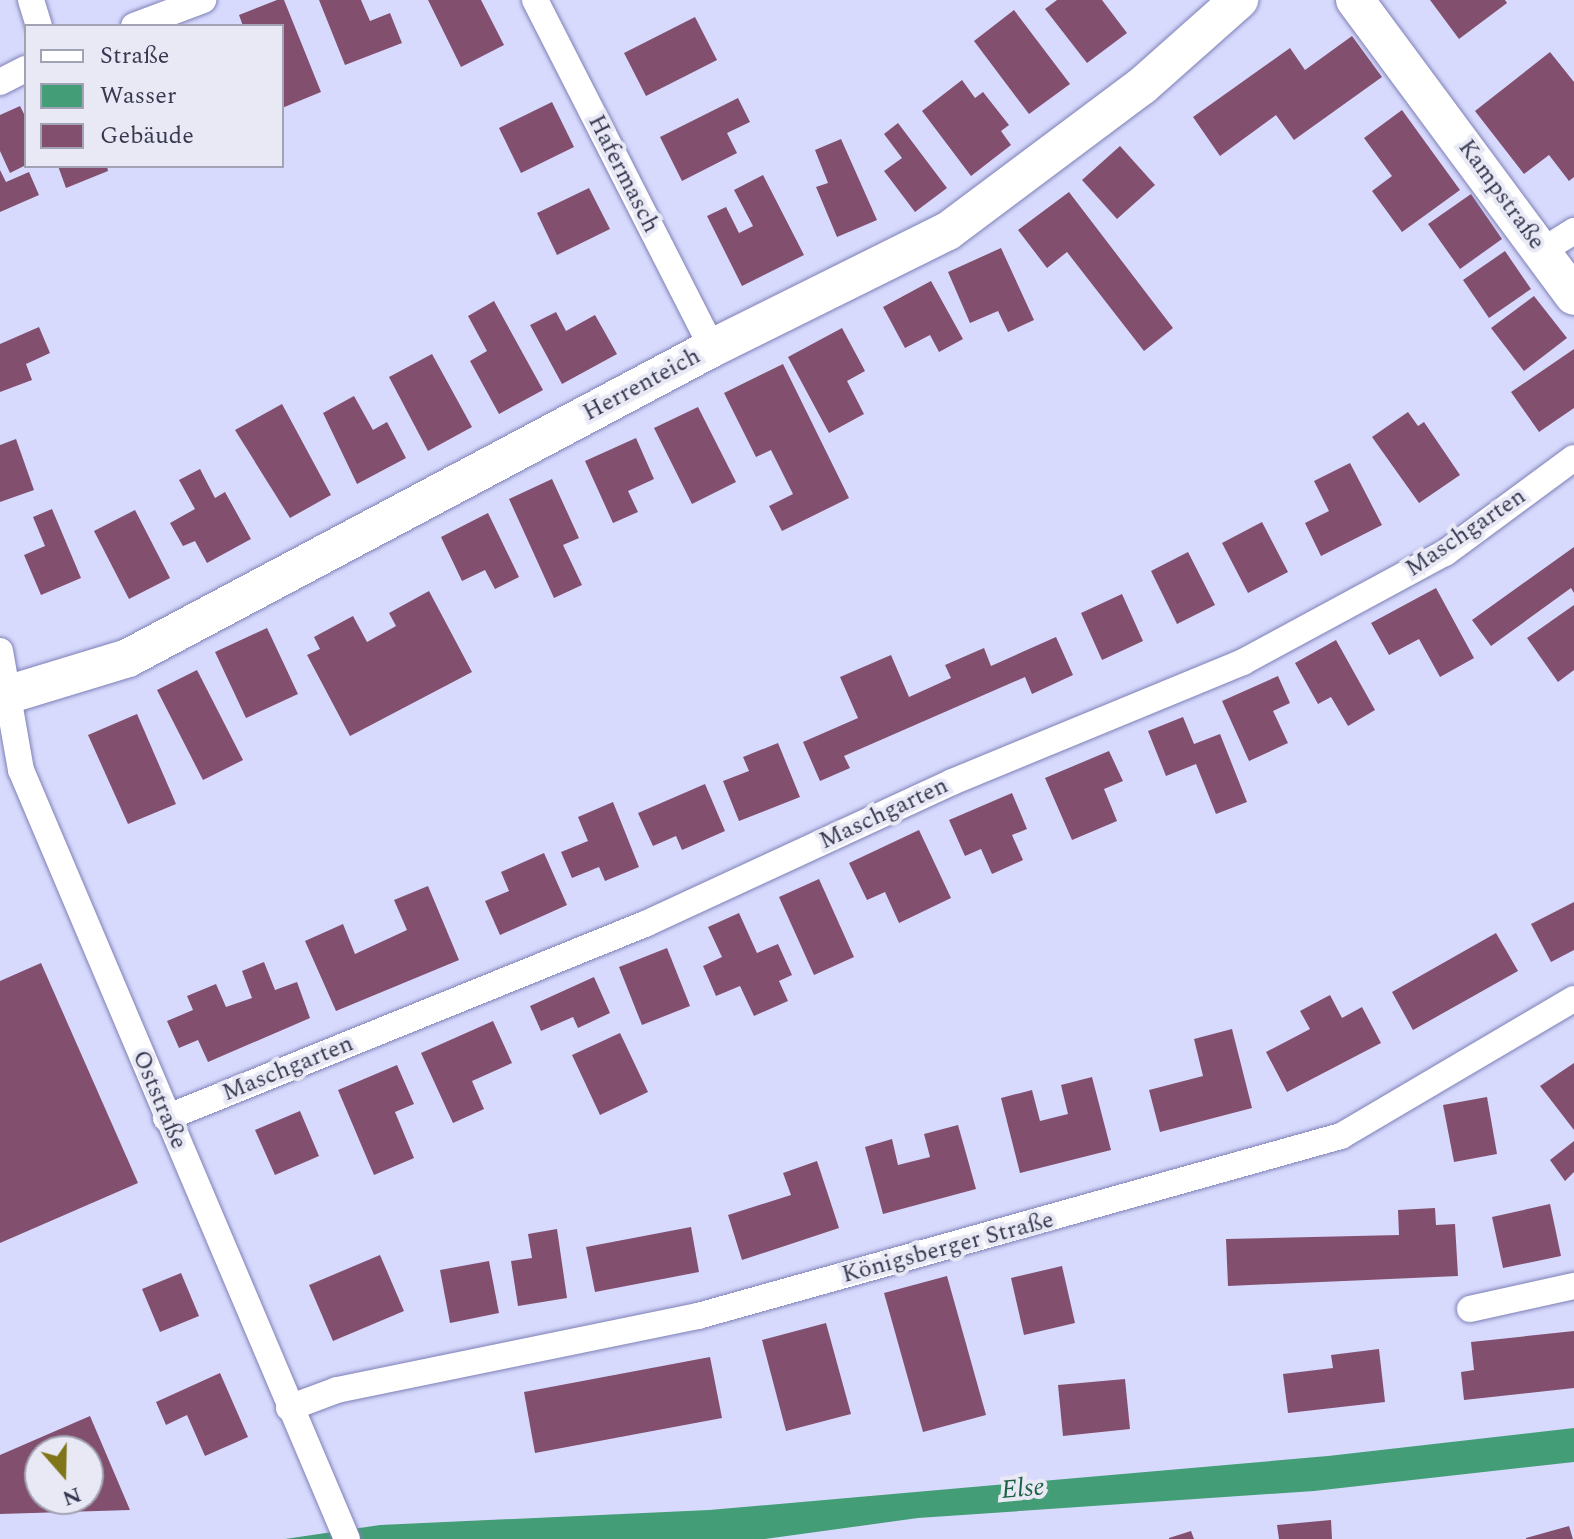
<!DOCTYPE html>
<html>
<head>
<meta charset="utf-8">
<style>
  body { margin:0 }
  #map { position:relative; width:1574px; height:1539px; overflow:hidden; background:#d8dafd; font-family:Spectral,serif }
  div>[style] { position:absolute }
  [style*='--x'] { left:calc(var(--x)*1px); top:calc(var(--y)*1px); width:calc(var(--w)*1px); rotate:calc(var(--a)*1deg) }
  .water>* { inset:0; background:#439d76 }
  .building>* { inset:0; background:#824f6f }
  .roads { filter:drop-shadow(0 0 2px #7e80b6) drop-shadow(0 0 2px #7e80b6) }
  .street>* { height:26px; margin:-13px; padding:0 13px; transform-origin:13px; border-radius:13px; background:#fff }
  .secondary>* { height:38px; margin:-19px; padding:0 19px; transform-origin:19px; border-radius:19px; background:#fff }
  span { translate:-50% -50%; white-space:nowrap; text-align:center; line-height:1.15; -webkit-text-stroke:8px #e8e9f5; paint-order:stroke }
  .street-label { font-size:24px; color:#373850 }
  .water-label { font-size:26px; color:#1b5f43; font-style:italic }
  .legend { position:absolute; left:24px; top:24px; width:260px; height:144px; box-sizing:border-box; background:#e8e9f5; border:2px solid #a1a2b3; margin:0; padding:10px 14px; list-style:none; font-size:24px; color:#373850 }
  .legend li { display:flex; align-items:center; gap:16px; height:40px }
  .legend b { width:40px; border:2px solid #a1a2b3 }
  .north { position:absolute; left:24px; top:1435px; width:80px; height:80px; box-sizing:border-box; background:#e8e9f5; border:2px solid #a1a2b3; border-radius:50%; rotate:160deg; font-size:22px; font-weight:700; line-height:32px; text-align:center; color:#373850 }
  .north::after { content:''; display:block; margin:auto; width:28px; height:36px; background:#807518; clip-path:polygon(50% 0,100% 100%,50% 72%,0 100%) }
</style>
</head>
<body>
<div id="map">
  <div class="water">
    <i style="clip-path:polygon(1574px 1428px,1574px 1462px,1314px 1491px,918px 1518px,765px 1539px,285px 1539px,380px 1525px,709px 1510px,1328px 1456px)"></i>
  </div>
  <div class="building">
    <i style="clip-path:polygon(277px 0,284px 0,321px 92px,282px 108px,282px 26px,243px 26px,239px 15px)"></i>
    <i style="clip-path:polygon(319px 0,361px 0,370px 21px,390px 13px,402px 43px,345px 65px)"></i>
    <i style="clip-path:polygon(428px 0,481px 0,504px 45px,461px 67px)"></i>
    <i style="clip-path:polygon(1057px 0,1102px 0,1127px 33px,1087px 63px,1045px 9px)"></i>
    <i style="clip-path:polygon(1430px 0,1505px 0,1507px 3px,1459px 39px)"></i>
    <i style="clip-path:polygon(1014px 10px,1070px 84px,1029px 114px,974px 41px)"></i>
    <i style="clip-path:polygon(695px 17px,717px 60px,646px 96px,624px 53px)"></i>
    <i style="clip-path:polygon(1352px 36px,1382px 77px,1294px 140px,1276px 115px,1220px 156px,1193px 117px,1290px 48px,1305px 70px)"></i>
    <i style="clip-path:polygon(1550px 52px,1574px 82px,1574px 177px,1569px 181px,1549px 155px,1524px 174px,1475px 111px)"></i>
    <i style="clip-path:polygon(962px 80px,975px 98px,983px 92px,1009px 125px,1001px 131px,1011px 145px,971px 176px,922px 111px)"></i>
    <i style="clip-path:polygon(738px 98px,750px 122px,727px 133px,737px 153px,682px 181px,660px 137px)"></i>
    <i style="clip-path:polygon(552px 102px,574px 147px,521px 173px,499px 128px)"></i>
    <i style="clip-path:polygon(20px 106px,26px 118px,26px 165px,10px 173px,0 151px,0 115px)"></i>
    <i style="clip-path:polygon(1402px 110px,1460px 190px,1402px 232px,1372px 191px,1392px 176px,1364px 138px)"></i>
    <i style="clip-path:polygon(898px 123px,947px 188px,915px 212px,884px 171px,902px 158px,884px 134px)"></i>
    <i style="clip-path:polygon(841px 139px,877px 220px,837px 237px,816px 187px,828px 183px,815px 150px)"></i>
    <i style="clip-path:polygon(1120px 146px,1155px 185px,1117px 219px,1082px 180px)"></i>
    <i style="clip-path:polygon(58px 166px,107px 166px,108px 171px,66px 188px)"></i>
    <i style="clip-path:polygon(0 170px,6px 182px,29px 172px,39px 195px,0 212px)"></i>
    <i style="clip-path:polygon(763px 175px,804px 255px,742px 286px,707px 216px,726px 207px,739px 233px,753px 226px,734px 190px)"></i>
    <i style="clip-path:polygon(589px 188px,610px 229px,557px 255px,537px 213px)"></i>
    <i style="clip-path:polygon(1069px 192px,1173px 328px,1144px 351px,1067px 252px,1047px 268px,1018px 230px)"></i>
    <i style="clip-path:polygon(1471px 194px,1502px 239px,1460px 269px,1428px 224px)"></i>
    <i style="clip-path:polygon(1001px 248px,1034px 320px,1008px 332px,998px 311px,970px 323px,948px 272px)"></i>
    <i style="clip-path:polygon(1505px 251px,1531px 289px,1489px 318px,1463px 280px)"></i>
    <i style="clip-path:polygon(931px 281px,963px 339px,939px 352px,930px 335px,905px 348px,883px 307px)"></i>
    <i style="clip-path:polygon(1534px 296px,1567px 338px,1524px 371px,1491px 328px)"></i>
    <i style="clip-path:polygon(494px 301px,543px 390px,499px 414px,470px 361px,487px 351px,468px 316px)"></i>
    <i style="clip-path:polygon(556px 312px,566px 331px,595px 315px,617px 354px,562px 384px,530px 325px)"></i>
    <i style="clip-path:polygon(39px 327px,50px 353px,26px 364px,32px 380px,0 392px,0 344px)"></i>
    <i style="clip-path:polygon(842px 328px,865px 371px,847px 381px,864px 414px,829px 433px,788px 357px)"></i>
    <i style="clip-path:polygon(1574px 349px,1574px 408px,1539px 432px,1511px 392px)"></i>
    <i style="clip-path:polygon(432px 354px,472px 427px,428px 451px,389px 377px)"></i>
    <i style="clip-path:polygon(783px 364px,849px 498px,782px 531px,769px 506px,793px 494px,771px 450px,756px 457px,724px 393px)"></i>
    <i style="clip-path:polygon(354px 396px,373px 430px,387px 422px,406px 458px,357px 484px,323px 413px)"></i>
    <i style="clip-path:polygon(282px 404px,331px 495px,290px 518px,235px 430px)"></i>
    <i style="clip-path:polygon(698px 407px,736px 482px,692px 504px,654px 428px)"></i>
    <i style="clip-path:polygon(1408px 412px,1418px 426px,1424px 422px,1460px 475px,1419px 503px,1372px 437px)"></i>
    <i style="clip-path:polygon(636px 438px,654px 479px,628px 491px,638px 512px,613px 523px,585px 461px)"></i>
    <i style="clip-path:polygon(16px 439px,34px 490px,0 502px,0 445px)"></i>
    <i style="clip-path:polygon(1350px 463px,1382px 525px,1321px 556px,1305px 523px,1329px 511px,1314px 481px)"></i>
    <i style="clip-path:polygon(200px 469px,215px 498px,225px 492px,251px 539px,207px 563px,195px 541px,183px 546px,170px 523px,195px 509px,179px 480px)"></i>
    <i style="clip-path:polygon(552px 479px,579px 538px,563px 545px,582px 585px,554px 598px,509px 499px)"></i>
    <i style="clip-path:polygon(52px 509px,81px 578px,41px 595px,24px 555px,45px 546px,33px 517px)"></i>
    <i style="clip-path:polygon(135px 510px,170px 578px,129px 599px,94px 531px)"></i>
    <i style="clip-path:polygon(488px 513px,519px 577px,495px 589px,485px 570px,462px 581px,441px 537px)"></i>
    <i style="clip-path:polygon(1262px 522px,1288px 572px,1248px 593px,1222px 543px)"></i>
    <i style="clip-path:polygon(1574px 547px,1574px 593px,1571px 588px,1491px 646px,1472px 620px)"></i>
    <i style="clip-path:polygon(1188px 552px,1215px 605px,1177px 624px,1151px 571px)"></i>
    <i style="clip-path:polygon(1436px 588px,1474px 658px,1440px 677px,1419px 639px,1389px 655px,1371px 623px)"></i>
    <i style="clip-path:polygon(429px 591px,472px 672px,350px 736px,307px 655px,320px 649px,314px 637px,353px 616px,367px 642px,396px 626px,389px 613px)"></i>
    <i style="clip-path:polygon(1122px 594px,1143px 641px,1102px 660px,1081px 613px)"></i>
    <i style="clip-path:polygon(1574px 605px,1574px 670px,1558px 682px,1527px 638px)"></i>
    <i style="clip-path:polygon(267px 628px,298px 694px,246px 718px,215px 652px)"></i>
    <i style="clip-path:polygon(1056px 637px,1073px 675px,1032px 694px,1025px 677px,844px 756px,850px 768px,820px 781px,803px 742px,858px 718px,840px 677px,891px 655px,909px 697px,951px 678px,945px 665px,984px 648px,991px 666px)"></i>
    <i style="clip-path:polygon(1336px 640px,1375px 710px,1348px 726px,1331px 697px,1318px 704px,1295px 663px)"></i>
    <i style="clip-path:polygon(197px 670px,243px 760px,203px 780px,157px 690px)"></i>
    <i style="clip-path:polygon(1278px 676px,1290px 703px,1273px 711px,1288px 743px,1249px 761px,1222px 701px)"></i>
    <i style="clip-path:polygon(137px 714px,176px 804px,128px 824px,88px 735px)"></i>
    <i style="clip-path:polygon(1183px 717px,1194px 744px,1220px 734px,1247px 802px,1216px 814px,1196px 764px,1166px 776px,1148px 731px)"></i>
    <i style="clip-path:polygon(778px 743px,800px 797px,739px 821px,723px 781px,749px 771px,743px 757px)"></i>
    <i style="clip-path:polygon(1109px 751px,1123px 781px,1104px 789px,1117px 821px,1072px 840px,1045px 778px)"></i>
    <i style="clip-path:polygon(705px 784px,725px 831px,682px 850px,676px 836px,653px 846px,638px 813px)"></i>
    <i style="clip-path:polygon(1012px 793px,1027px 829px,1012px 835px,1023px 860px,992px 874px,981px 849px,965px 856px,949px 820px)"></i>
    <i style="clip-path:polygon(613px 802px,639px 867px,605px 881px,599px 867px,572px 878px,561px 852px,588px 841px,578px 817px)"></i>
    <i style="clip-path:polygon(919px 830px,951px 898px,899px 923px,885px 892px,867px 900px,849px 863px)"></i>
    <i style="clip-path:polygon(544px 853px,567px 905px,500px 935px,485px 901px,509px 891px,501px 872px)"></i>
    <i style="clip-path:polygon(819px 879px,854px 957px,814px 975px,779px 897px)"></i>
    <i style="clip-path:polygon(428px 886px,459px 960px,336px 1011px,305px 941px,343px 924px,355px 954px,407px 930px,394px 900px)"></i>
    <i style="clip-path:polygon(1574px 902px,1574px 950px,1551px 962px,1531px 924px)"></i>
    <i style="clip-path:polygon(739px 913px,757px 953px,778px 944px,792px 975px,779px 981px,788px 1001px,754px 1016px,740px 986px,716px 996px,703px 966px,722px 957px,708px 927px)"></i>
    <i style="clip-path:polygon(1496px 933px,1518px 971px,1413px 1030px,1392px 992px)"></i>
    <i style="clip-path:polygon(667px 948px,690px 1006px,642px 1025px,619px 967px)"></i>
    <i style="clip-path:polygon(264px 962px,275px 990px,297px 982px,310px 1018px,208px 1062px,198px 1040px,179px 1048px,167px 1021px,193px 1010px,187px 996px,216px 984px,226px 1007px,252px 998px,242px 971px)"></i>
    <i style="clip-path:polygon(41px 963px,138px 1183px,0 1243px,0 981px)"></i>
    <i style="clip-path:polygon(594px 977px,610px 1013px,578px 1028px,573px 1017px,541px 1031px,530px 1006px)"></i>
    <i style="clip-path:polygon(1330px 995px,1342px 1018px,1362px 1007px,1381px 1043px,1287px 1092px,1266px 1052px,1310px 1029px,1300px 1011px)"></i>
    <i style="clip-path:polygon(493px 1021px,512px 1063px,472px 1081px,484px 1109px,453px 1123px,421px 1053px)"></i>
    <i style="clip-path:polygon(1232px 1029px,1252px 1108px,1160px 1132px,1149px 1090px,1203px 1076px,1194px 1039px)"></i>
    <i style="clip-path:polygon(620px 1033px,648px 1092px,600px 1115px,572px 1055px)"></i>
    <i style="clip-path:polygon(1574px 1063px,1574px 1130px,1540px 1086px)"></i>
    <i style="clip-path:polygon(397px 1065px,414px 1104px,395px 1112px,414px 1158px,374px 1175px,338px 1090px)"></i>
    <i style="clip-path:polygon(1092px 1077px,1111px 1150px,1020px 1173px,1001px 1098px,1032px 1090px,1040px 1121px,1068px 1114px,1061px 1085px)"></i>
    <i style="clip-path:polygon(1487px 1097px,1497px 1154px,1454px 1162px,1443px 1105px)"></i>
    <i style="clip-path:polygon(300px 1111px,319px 1156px,275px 1175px,255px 1130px)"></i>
    <i style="clip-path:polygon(958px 1125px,976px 1189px,883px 1214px,865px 1147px,892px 1139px,898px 1165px,930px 1157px,924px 1134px)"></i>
    <i style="clip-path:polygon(1574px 1141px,1574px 1172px,1565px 1181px,1550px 1160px)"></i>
    <i style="clip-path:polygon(817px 1161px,839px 1228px,742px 1260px,728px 1215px,791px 1195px,783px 1173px)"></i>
    <i style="clip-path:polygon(1550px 1204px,1561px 1256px,1503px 1268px,1492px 1217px)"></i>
    <i style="clip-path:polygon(1435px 1208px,1436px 1225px,1455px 1224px,1458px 1276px,1228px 1286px,1226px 1239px,1399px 1235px,1398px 1210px)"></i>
    <i style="clip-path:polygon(691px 1227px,699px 1272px,595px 1292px,586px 1247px)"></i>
    <i style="clip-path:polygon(557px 1229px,567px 1298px,518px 1306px,511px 1261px,532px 1258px,528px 1234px)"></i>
    <i style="clip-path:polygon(380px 1255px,404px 1311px,333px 1341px,309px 1285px)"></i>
    <i style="clip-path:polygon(489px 1261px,499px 1313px,450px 1323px,440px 1270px)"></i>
    <i style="clip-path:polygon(1062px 1266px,1075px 1323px,1024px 1335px,1011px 1278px)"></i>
    <i style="clip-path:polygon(181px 1273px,199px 1316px,160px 1332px,142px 1289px)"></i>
    <i style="clip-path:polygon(947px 1276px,986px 1415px,923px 1432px,884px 1293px)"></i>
    <i style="clip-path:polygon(826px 1323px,851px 1414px,786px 1431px,762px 1340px)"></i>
    <i style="clip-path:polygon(1574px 1331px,1574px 1388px,1464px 1400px,1461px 1372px,1474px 1370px,1471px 1342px)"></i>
    <i style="clip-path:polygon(1379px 1349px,1385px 1402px,1288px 1413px,1283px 1374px,1333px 1368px,1331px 1355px)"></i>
    <i style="clip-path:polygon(710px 1357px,722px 1418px,535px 1453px,524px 1392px)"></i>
    <i style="clip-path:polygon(220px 1373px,248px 1437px,205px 1456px,187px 1415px,166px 1425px,156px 1402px)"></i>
    <i style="clip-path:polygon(1125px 1379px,1130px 1429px,1063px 1436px,1058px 1385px)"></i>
    <i style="clip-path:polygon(evenodd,90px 1416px,130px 1510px,0 1514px,0 1455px,90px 1416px,40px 1451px,88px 1451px,88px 1499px,40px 1499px,40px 1451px)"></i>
    <i style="clip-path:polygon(1331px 1520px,1332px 1539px,1279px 1539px,1277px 1525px)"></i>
    <i style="clip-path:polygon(1569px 1526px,1573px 1539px,1526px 1539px,1526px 1538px)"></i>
    <i style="clip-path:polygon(1191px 1531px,1194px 1539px,1169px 1539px,1169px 1538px)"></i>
  </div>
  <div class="roads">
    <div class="street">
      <i style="--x:31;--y:0;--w:27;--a:73"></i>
      <i style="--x:535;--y:0;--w:390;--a:63"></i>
      <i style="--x:134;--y:26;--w:74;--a:-20.6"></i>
      <i style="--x:0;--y:82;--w:29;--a:-27"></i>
      <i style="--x:1542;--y:251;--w:38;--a:-32"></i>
      <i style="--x:0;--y:651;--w:121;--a:80"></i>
      <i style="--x:21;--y:770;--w:835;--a:67.03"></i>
      <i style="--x:166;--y:1118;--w:517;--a:-22.05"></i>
      <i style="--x:645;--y:924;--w:338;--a:-24.8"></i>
      <i style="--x:952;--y:782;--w:315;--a:-22.4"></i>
      <i style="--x:1243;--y:662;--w:230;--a:-28.4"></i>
      <i style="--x:1445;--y:553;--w:160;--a:-36.4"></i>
      <i style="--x:1470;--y:1309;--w:107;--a:-12.5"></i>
      <i style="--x:289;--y:1408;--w:51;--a:-20.6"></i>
      <i style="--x:337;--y:1390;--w:369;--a:-11.6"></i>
      <i style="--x:698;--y:1316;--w:668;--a:-15.64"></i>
      <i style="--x:1341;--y:1136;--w:270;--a:-30.5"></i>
    </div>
    <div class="secondary">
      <i style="--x:1355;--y:0;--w:368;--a:53.5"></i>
      <i style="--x:0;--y:697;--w:134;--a:-16.9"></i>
      <i style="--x:128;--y:658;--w:661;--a:-27.96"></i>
      <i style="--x:712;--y:348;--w:263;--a:-26.4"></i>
      <i style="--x:948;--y:231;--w:242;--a:-36.8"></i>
      <i style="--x:1142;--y:86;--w:130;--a:-41.6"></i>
    </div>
  </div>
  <div class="street-label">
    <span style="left:623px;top:174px;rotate:63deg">Hafermasch</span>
    <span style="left:1501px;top:195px;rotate:54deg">Kampstraße</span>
    <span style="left:642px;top:385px;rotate:-28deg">Herrenteich</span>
    <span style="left:1466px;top:533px;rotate:-34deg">Maschgarten</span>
    <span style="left:884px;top:814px;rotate:-25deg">Maschgarten</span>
    <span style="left:288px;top:1069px;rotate:-22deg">Maschgarten</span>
    <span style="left:159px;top:1100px;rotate:67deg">Oststraße</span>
    <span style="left:948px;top:1248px;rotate:-15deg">Königsberger Straße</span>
  </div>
  <div class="water-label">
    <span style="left:1023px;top:1489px;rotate:-5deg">Else</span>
  </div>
  <ul class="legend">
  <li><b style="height:10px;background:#fff"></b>Straße</li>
  <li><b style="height:22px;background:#439d76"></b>Wasser</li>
  <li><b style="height:22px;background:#824f6f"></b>Gebäude</li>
  </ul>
  <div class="north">N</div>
</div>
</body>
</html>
